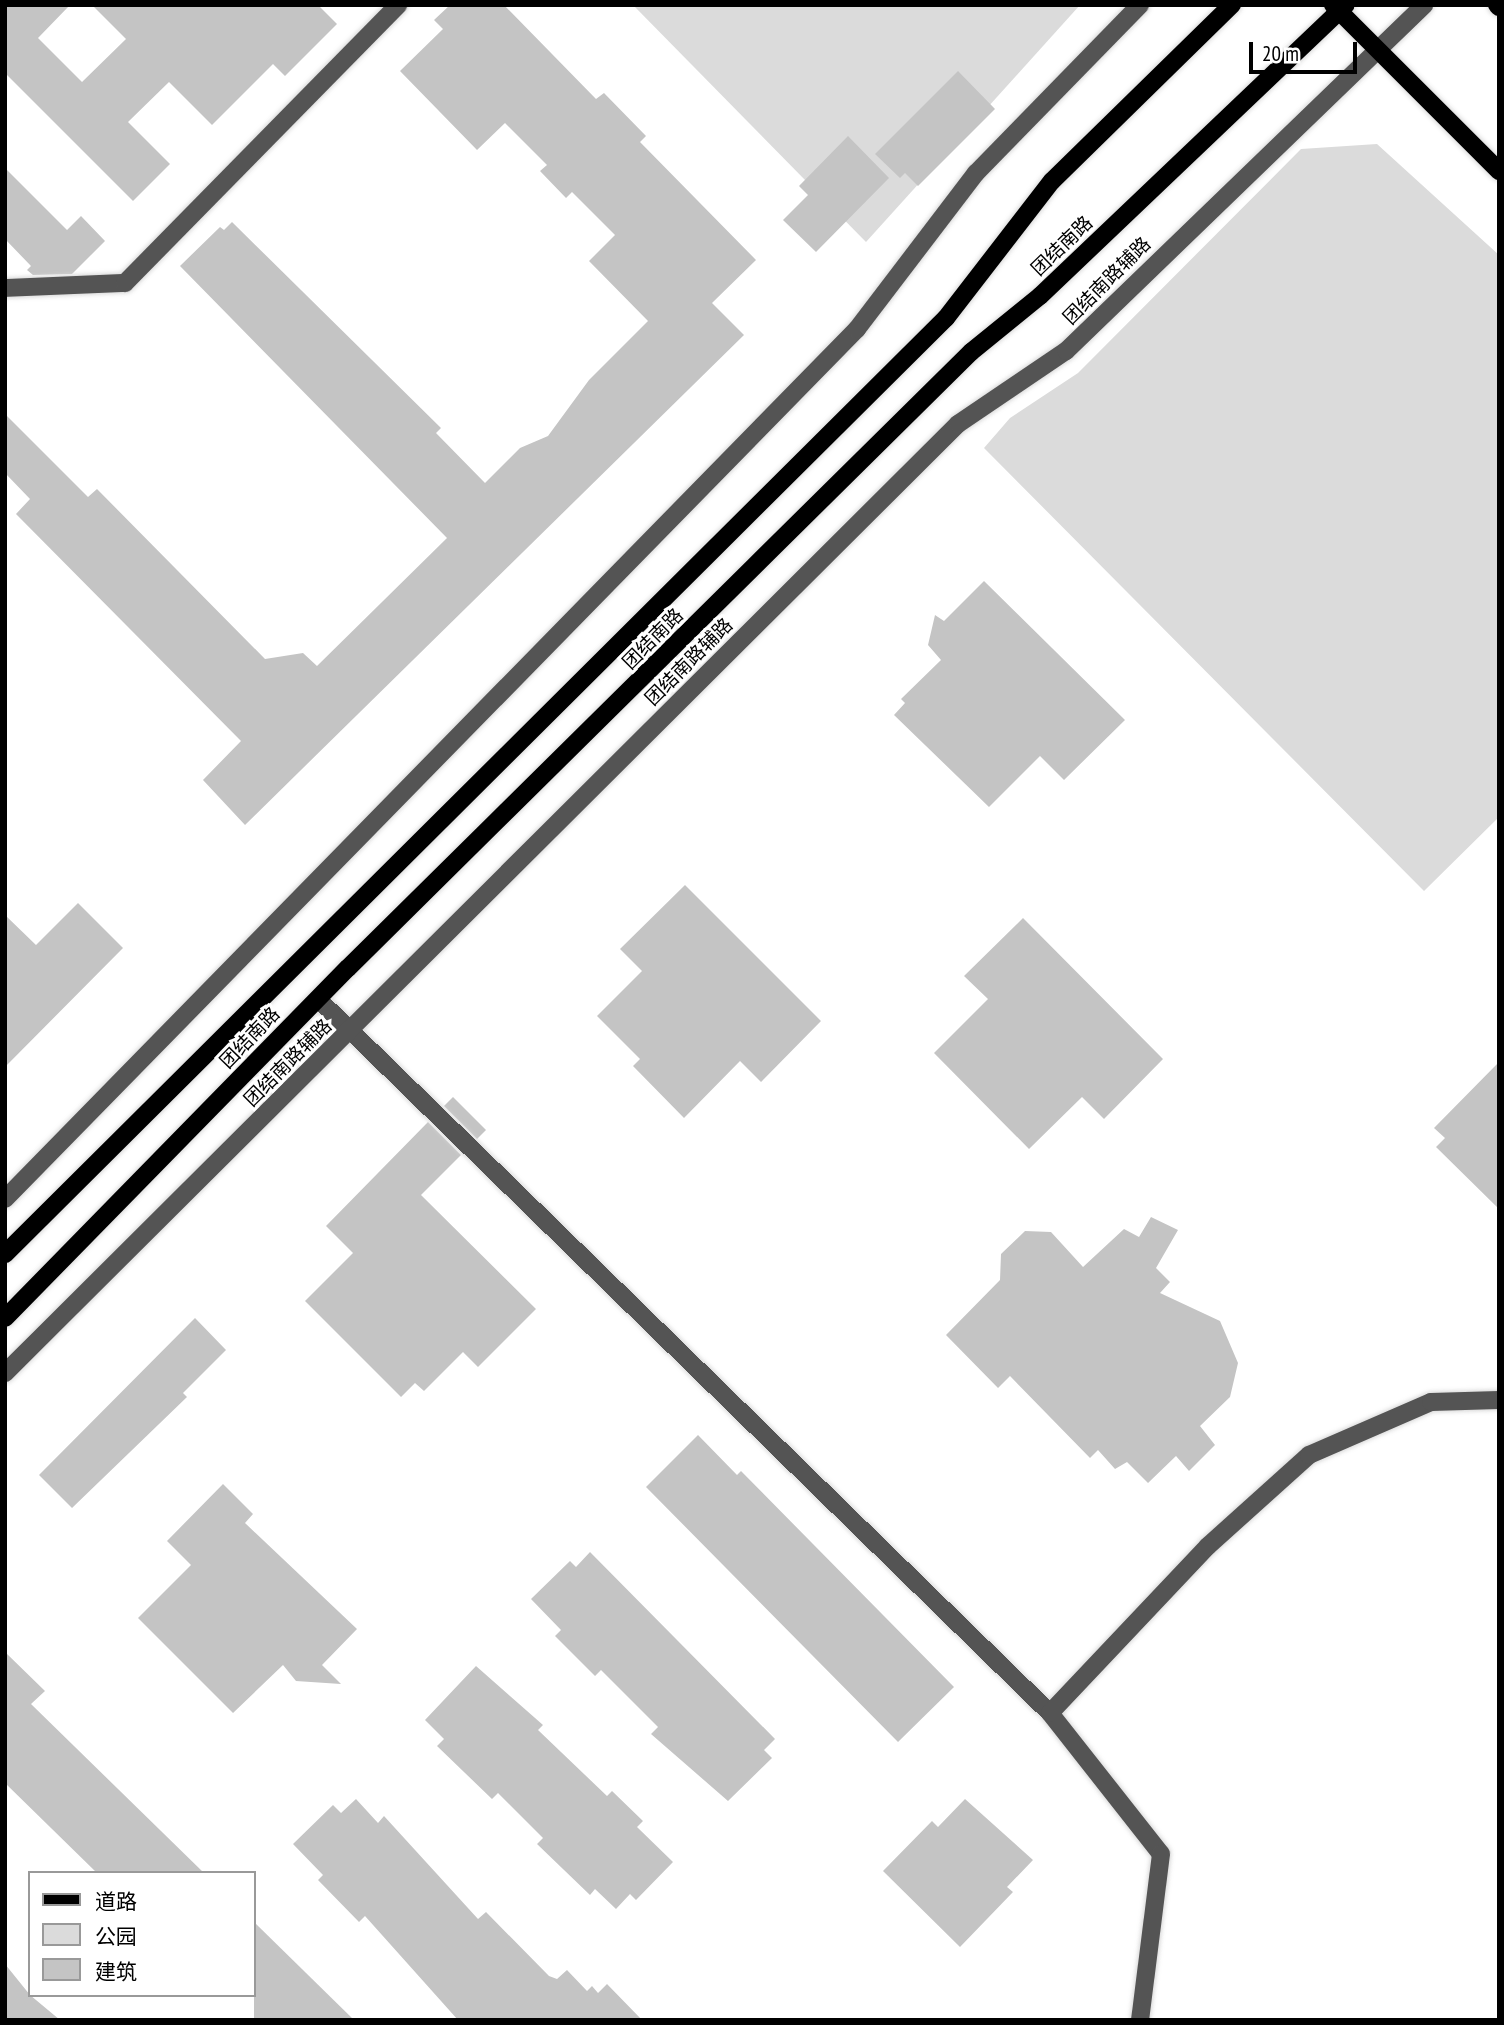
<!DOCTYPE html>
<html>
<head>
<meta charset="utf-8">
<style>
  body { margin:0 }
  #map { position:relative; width:1504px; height:2025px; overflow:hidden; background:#fff; font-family:"PT Sans Narrow","Noto Sans SC",sans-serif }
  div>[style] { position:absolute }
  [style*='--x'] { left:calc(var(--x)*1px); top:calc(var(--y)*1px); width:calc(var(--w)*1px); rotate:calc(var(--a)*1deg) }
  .green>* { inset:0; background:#dbdbdb }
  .building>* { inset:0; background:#c4c4c4 }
  .roads { filter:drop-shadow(0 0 2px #dbdbdb) drop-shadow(0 0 2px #dbdbdb) }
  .minor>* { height:18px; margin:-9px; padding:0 9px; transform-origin:9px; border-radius:9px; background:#545454 }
  .major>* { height:18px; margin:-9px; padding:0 9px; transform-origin:9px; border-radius:9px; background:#000 }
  span { translate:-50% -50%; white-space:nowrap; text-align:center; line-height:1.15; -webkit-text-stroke:6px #fff; paint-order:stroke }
  .street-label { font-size:19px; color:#000 }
  .frame { position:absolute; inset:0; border:7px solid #000; pointer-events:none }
  .legend { position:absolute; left:28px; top:1871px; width:228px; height:126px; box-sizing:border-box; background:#fff; border:2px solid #999; margin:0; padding:9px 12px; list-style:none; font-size:21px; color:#000 }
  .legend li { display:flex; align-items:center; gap:14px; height:35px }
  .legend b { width:35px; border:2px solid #999 }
  .scale { position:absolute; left:1249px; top:42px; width:108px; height:32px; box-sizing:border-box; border:4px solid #000; border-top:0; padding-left:9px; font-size:21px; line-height:24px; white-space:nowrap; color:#000; -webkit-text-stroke:5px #fff; paint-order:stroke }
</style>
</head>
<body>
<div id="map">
  <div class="green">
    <i style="clip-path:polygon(633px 5px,1080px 5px,866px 242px)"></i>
    <i style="clip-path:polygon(1377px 144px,1499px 255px,1499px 817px,1424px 891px,984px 448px,1010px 418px,1078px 373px,1301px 149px)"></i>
  </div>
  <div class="building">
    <i style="clip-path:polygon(5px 5px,70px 5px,38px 38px,82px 82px,126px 39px,92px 5px,318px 5px,337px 24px,285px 76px,273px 64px,212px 125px,169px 82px,128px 122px,170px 164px,133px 201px,5px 73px)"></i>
    <i style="clip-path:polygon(450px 5px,504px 5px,596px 99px,604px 93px,646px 136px,640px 142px,756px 260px,712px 303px,744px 335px,245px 825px,203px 780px,241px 741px,16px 514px,30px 499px,5px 473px,5px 414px,88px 497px,97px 489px,265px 659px,303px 653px,317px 666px,447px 538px,180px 266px,220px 227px,224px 230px,232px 222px,441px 428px,436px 433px,485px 483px,520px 448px,548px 436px,589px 380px,648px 321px,589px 261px,615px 235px,572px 192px,566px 198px,540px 171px,547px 165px,505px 123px,477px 150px,400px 71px,443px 29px,434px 20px)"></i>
    <i style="clip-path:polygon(958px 71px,995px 109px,918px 186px,905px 173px,900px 178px,875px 154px)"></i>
    <i style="clip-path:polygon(848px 136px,889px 178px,816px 252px,783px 220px,808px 195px,799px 186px)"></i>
    <i style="clip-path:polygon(5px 168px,67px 230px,81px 216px,105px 241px,72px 274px,33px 275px,27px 270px,31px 266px,5px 239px)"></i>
    <i style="clip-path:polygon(984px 581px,1125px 720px,1064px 780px,1040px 756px,989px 807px,894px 715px,905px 703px,901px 699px,941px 660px,928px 645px,935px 615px,944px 621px)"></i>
    <i style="clip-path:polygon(685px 885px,821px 1021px,761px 1082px,740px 1061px,684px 1118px,633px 1066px,640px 1059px,597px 1016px,642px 971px,620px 949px)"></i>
    <i style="clip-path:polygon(78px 903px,123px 948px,5px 1067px,5px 915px,36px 945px)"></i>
    <i style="clip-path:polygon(1023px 918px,1163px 1059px,1104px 1119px,1082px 1097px,1029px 1149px,934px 1053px,988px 999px,964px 976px)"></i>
    <i style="clip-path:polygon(1499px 1062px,1499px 1209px,1436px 1147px,1445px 1138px,1434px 1128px)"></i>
    <i style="clip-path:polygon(453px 1097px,486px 1130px,477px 1139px,444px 1106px)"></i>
    <i style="clip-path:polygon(428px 1122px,461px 1155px,421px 1195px,536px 1309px,478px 1367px,463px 1352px,424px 1391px,415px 1383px,401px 1397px,305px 1301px,353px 1253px,326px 1226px)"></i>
    <i style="clip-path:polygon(1151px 1217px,1178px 1230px,1156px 1268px,1170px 1282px,1160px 1293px,1220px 1321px,1238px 1363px,1230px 1397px,1200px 1426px,1215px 1445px,1189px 1471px,1176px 1456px,1148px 1483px,1127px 1462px,1115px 1469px,1098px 1450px,1090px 1458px,1010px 1376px,998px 1388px,946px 1335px,1000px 1280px,1001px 1254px,1025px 1231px,1051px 1232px,1083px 1267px,1124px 1229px,1139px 1237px)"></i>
    <i style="clip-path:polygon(195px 1318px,226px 1350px,183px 1393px,187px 1397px,72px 1508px,39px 1475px)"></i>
    <i style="clip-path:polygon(698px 1435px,737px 1475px,741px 1471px,954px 1687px,898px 1742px,646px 1487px)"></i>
    <i style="clip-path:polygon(223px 1484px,253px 1514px,245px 1523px,357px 1629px,322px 1665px,341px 1684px,296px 1681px,283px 1665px,233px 1713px,138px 1618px,191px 1565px,167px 1541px)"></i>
    <i style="clip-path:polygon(590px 1552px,775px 1739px,764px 1750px,772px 1758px,728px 1801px,651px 1734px,658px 1727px,601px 1670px,595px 1676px,555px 1636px,561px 1630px,531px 1599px,570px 1561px,576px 1567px)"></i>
    <i style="clip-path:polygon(5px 1652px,45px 1691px,31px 1704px,204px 1873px,97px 1873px,5px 1783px)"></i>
    <i style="clip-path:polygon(476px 1666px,543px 1725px,538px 1730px,607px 1796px,612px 1791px,643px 1821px,637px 1827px,673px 1862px,636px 1900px,630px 1894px,616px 1909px,595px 1889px,590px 1895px,537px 1844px,543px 1838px,498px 1793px,492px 1799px,437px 1746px,444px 1739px,425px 1720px)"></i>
    <i style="clip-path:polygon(356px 1799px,378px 1823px,384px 1816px,478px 1919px,486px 1912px,549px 1976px,557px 1979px,567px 1970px,587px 1991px,592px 1986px,598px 1993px,607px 1984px,642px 2020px,458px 2020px,365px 1916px,359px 1922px,318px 1880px,323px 1875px,293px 1844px,333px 1805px,341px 1813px)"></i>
    <i style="clip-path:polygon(965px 1799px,1033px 1860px,1007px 1887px,1013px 1892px,960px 1947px,883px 1871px,932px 1821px,938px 1827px)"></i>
    <i style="clip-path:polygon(254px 1922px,354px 2020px,254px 2020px)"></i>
    <i style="clip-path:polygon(5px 1964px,30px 1995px,60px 2020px,5px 2020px)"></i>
  </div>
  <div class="roads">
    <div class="minor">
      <i style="--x:5;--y:288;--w:120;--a:-2.4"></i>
      <i style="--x:125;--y:283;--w:390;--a:-45.5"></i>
      <i style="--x:318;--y:999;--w:1023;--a:44.29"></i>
      <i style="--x:1050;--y:1713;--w:179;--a:51.8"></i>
      <i style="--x:1161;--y:1854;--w:167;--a:97.2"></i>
      <i style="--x:5;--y:1199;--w:1218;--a:-45.6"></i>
      <i style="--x:857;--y:329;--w:196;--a:-52.7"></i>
      <i style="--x:976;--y:173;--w:235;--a:-45.7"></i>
      <i style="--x:5;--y:1373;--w:1345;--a:-44.88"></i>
      <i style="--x:958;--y:424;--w:130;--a:-34.1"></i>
      <i style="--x:1066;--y:351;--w:498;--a:-44"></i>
      <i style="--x:1050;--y:1713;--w:230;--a:-46.6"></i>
      <i style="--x:1208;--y:1546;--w:136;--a:-42"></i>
      <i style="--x:1309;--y:1455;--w:133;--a:-23.5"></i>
      <i style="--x:1431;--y:1402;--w:68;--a:-1.7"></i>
    </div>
    <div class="major">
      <i style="--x:1333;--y:5;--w:235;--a:45"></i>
      <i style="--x:1497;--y:5;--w:3;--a:45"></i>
      <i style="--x:5;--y:1254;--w:1327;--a:-44.85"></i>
      <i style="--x:946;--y:318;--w:173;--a:-52.3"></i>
      <i style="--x:1052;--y:181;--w:252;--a:-44.4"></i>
      <i style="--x:5;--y:1318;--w:490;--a:-45.6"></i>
      <i style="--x:348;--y:968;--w:876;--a:-44.68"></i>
      <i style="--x:971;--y:352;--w:89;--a:-39.1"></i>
      <i style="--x:1040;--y:296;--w:422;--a:-43.6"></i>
    </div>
  </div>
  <div class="street-label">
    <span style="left:1062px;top:246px;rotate:-44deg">团结南路</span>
    <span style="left:1107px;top:281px;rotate:-45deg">团结南路辅路</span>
    <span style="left:653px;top:639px;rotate:-45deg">团结南路</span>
    <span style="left:689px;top:662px;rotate:-45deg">团结南路辅路</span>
    <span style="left:250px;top:1038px;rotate:-46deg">团结南路</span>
    <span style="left:288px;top:1063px;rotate:-45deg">团结南路辅路</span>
  </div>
  <div class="frame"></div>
  <ul class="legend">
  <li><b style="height:9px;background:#000"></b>道路</li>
  <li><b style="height:19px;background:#dbdbdb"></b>公园</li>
  <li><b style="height:19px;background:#c4c4c4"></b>建筑</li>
  </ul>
  <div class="scale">20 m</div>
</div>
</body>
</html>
